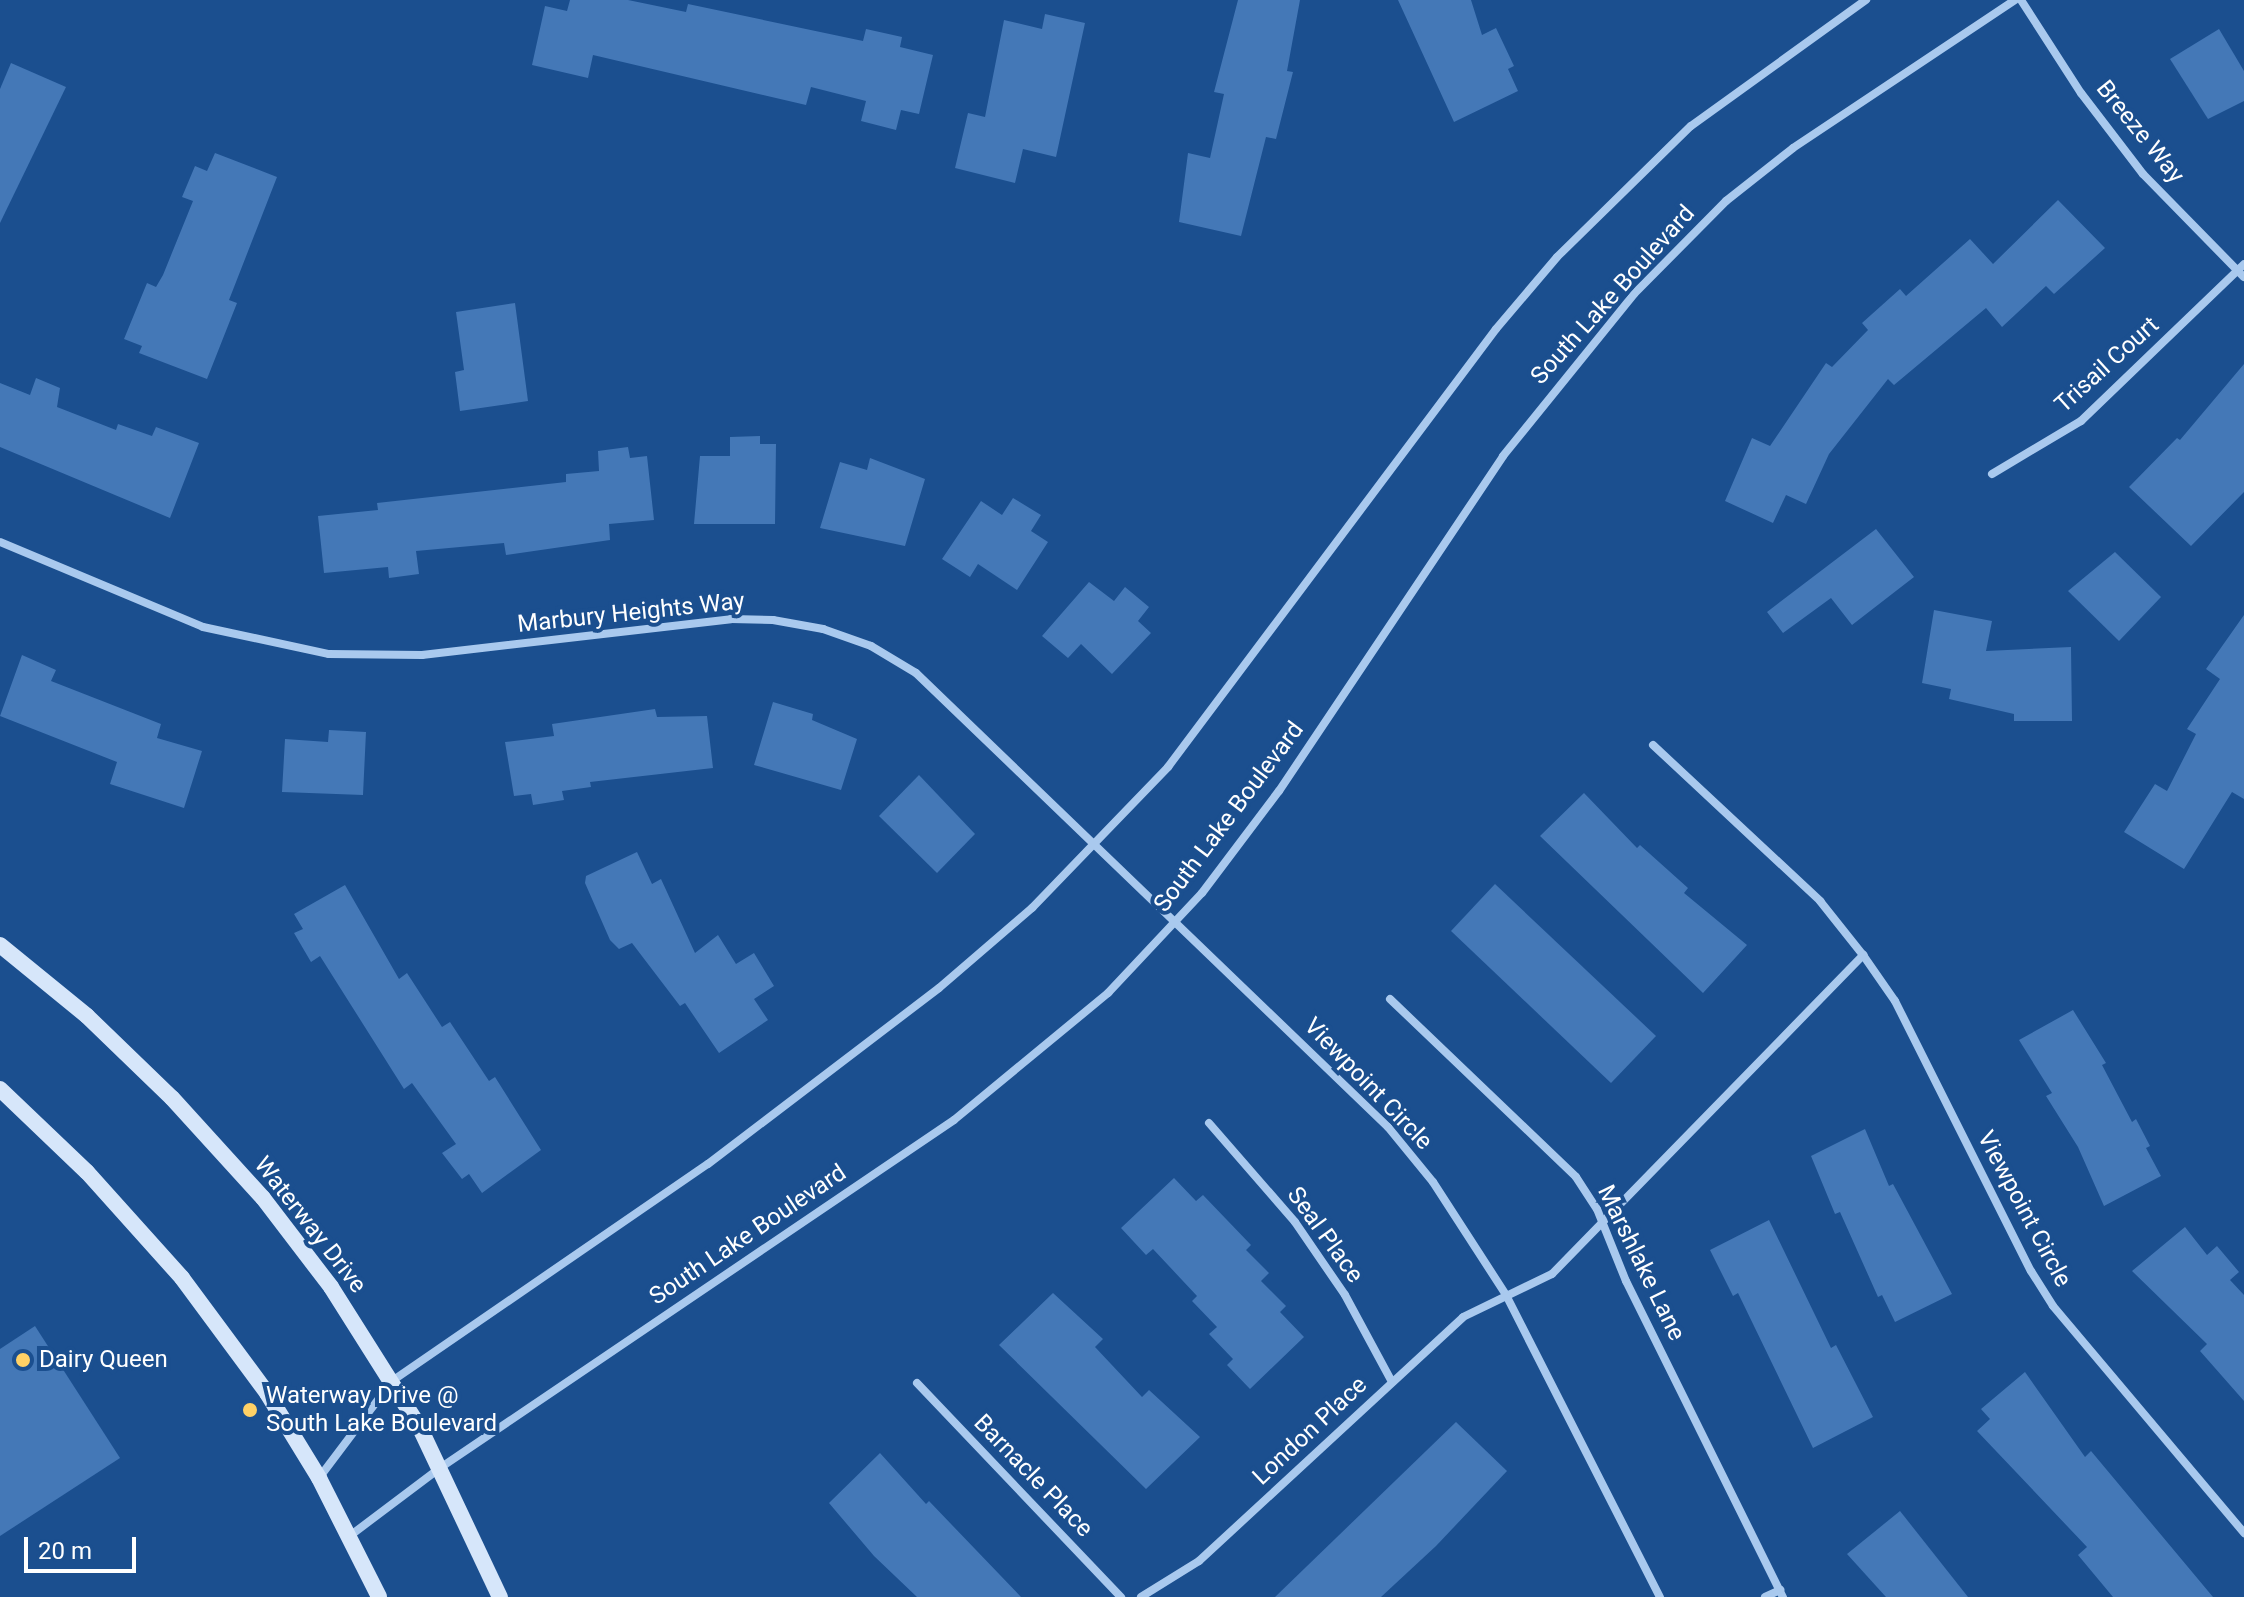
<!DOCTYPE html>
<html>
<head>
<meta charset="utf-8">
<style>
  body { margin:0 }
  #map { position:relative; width:2244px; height:1597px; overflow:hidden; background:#1b4f8f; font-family:Roboto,sans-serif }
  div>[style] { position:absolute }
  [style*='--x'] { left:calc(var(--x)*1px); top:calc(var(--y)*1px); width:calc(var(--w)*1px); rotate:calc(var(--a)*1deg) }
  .building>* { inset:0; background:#4478b7 }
  .street>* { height:8px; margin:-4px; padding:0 4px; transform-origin:4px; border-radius:4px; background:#a9c9ee }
  .secondary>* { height:16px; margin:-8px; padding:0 8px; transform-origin:8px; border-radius:8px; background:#d6e6fa }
  .dots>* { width:22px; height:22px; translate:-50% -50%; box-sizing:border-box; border:4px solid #1b4f8f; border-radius:50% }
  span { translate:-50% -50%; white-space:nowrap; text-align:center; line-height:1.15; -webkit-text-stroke:8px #1b4f8f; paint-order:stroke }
  .street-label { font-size:24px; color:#fff }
  .poi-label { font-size:24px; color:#fff }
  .left { translate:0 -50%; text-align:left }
  .scale { position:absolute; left:24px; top:1537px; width:112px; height:36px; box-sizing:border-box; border:4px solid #fff; border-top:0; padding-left:10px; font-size:24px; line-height:28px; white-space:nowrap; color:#fff; -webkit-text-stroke:6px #1b4f8f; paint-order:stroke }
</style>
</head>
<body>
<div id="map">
  <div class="building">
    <i style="clip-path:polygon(570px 0,628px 0,686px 12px,688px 4px,863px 41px,866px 29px,902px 37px,900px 47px,933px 55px,919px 114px,901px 110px,896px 130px,861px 121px,866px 101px,811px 87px,806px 105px,593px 55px,588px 78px,532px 65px,545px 6px,567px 11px)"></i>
    <i style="clip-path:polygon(1238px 0,1300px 0,1287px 71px,1293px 72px,1276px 139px,1266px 137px,1241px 236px,1179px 222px,1188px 153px,1210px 158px,1224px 94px,1214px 92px)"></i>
    <i style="clip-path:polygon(1398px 0,1471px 0,1482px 35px,1496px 28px,1514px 66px,1508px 69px,1518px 91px,1454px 122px)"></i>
    <i style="clip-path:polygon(1045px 14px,1085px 23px,1056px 157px,1023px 149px,1015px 183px,955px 168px,968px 113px,985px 117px,1004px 20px,1042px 29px)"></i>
    <i style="clip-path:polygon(2219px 29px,2244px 71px,2244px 101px,2208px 119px,2170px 59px)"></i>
    <i style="clip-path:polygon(11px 63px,66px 87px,0 223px,0 89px)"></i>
    <i style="clip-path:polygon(215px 153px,277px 177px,229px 300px,237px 303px,207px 379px,139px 353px,142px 346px,124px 339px,147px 283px,156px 287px,163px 275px,193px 201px,182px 197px,195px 166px,207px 171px)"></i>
    <i style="clip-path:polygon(2058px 200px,2105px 248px,2054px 294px,2046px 286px,2002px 327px,1986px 308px,1894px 385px,1888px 379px,1829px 454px,1806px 504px,1786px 495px,1773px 523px,1725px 501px,1752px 438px,1770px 446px,1826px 363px,1832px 367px,1868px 330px,1862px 323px,1900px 289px,1906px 296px,1970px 239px,1993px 264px)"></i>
    <i style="clip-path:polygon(515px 303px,528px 401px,460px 411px,455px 372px,464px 370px,456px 312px)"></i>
    <i style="clip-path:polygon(2244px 364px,2244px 492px,2191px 546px,2129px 487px,2177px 438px,2180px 440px)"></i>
    <i style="clip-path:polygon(36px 378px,60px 388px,57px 407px,116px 430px,118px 424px,152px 436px,156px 427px,199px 443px,170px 518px,0 447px,0 383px,30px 395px)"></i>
    <i style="clip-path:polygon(760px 436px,760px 444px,776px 444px,775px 524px,694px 524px,700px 456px,730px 456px,730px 437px)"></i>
    <i style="clip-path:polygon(628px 447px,630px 458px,647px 456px,654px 520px,609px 524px,610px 540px,506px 555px,504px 543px,416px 551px,419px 574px,389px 578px,388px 567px,324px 573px,318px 516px,378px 510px,377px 503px,566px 482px,566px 474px,599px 471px,598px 451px)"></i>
    <i style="clip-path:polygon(870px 458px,925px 479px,905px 546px,820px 528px,840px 462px,867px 470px)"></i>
    <i style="clip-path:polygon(1013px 498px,1041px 515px,1031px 531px,1048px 542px,1017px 590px,978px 564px,970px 577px,942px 559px,981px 501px,1002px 515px)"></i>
    <i style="clip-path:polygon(1876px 529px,1914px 577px,1852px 625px,1831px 598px,1783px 633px,1767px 612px)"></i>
    <i style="clip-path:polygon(2115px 552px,2161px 597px,2119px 641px,2068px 591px)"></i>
    <i style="clip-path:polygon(1089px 582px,1114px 601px,1125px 587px,1149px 607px,1138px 621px,1151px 633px,1112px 674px,1081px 644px,1068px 658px,1042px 636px)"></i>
    <i style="clip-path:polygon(1934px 610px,1992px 621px,1986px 651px,2071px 647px,2072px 721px,2014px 721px,2014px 714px,1949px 699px,1951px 689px,1922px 683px)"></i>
    <i style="clip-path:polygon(2244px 615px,2244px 799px,2232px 792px,2184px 869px,2124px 832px,2155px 784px,2167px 791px,2196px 734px,2187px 729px,2220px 679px,2206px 669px)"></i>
    <i style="clip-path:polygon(22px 655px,56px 670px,51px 681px,161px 724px,157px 738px,202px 751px,184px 808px,110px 784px,117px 762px,0 716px)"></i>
    <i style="clip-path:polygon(773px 702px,813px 714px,812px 720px,857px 739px,841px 790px,754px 765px)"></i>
    <i style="clip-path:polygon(655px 709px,657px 717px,707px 716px,713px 768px,590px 782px,591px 787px,562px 791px,564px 800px,533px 805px,531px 794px,514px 796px,505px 742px,554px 736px,552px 724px)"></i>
    <i style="clip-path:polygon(329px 730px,366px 732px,363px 795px,282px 792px,285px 739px,328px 742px)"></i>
    <i style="clip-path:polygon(919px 775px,975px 834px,937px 873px,879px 816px)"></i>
    <i style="clip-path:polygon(1584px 793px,1637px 848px,1640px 845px,1688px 888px,1684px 893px,1747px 945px,1703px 993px,1540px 836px)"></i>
    <i style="clip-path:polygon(637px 852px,652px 884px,661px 879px,695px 953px,718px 935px,736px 964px,754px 953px,774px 986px,754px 999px,768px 1020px,719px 1053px,685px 1003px,680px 1006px,632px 943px,619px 949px,610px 940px,585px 883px,586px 876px)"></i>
    <i style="clip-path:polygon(1495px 884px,1656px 1036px,1611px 1083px,1451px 931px)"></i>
    <i style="clip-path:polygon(345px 885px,399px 979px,407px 973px,442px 1027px,450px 1022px,489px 1081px,495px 1077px,541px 1150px,482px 1193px,469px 1174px,462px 1179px,442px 1153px,456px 1144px,412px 1083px,404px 1089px,320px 956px,311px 962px,294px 933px,303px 929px,294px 914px)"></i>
    <i style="clip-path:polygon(2073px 1010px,2106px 1063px,2102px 1065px,2132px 1122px,2136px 1119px,2150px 1146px,2146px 1148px,2161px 1176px,2104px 1206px,2078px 1147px,2046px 1096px,2052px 1093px,2019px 1040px)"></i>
    <i style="clip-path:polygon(1865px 1129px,1889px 1186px,1893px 1184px,1952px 1294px,1895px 1322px,1882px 1295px,1878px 1297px,1840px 1212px,1835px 1214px,1811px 1156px)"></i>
    <i style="clip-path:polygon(1174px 1178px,1196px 1201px,1203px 1195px,1251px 1245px,1246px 1250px,1269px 1273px,1261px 1281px,1286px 1306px,1280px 1312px,1304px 1337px,1250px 1389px,1227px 1365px,1233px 1359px,1209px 1334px,1217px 1327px,1192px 1301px,1197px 1296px,1153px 1249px,1146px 1255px,1121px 1228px)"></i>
    <i style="clip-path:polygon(1769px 1220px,1831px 1348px,1836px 1345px,1873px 1417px,1813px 1448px,1738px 1293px,1733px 1296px,1710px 1250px)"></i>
    <i style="clip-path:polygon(2185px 1227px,2207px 1255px,2217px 1246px,2239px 1272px,2230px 1280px,2244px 1295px,2244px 1401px,2200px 1351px,2207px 1344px,2132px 1271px)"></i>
    <i style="clip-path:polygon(1053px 1293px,1103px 1339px,1095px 1347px,1142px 1397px,1149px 1390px,1200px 1437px,1146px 1489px,999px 1345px)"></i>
    <i style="clip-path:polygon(35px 1326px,120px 1458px,0 1536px,0 1349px)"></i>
    <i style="clip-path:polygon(2025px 1372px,2085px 1457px,2091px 1451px,2213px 1597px,2113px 1597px,2078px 1555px,2087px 1547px,1977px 1431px,1990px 1419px,1981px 1409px)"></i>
    <i style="clip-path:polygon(1456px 1422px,1507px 1471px,1436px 1546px,1381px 1597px,1275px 1597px)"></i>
    <i style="clip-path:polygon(880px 1453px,926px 1504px,929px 1501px,1021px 1597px,917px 1597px,874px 1556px,829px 1503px)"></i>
    <i style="clip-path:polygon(1900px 1511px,1968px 1597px,1886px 1597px,1847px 1554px)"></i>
  </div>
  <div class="street">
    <i style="--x:2021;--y:0;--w:111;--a:57.2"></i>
    <i style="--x:2081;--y:93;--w:102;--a:52.6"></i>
    <i style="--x:2143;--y:174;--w:144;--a:45.6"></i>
    <i style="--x:1992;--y:474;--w:104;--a:-30.8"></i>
    <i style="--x:2081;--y:421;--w:226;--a:-43.9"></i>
    <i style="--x:0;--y:542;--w:220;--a:22.7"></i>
    <i style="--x:203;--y:627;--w:129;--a:12.1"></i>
    <i style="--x:329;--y:654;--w:93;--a:0.6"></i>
    <i style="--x:422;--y:655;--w:311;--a:-6.6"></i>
    <i style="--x:731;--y:619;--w:42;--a:1.4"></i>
    <i style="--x:773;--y:620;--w:51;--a:10.2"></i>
    <i style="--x:823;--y:629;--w:51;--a:19.5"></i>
    <i style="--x:871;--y:646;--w:52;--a:31"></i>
    <i style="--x:916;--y:673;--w:655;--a:43.89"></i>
    <i style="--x:1388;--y:1127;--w:71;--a:50.7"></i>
    <i style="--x:1433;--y:1182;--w:135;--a:57.1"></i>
    <i style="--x:1506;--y:1295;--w:339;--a:63"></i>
    <i style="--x:1653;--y:745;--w:229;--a:43"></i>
    <i style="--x:1820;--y:901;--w:69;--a:51.5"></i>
    <i style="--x:1863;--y:955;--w:56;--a:55.2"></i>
    <i style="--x:1895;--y:1001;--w:302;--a:63.3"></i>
    <i style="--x:2031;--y:1271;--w:41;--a:57.8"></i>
    <i style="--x:2053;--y:1306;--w:297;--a:49.9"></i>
    <i style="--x:1390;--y:999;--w:257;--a:43.7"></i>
    <i style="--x:1576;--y:1177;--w:38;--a:57"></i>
    <i style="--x:1597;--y:1209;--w:78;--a:68.1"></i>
    <i style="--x:1626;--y:1281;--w:353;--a:63.6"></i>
    <i style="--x:1209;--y:1123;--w:131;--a:49"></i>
    <i style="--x:1295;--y:1222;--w:88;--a:55.6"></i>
    <i style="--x:1345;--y:1295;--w:99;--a:61.6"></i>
    <i style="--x:917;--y:1383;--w:296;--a:46.4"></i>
    <i style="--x:319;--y:1478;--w:121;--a:-53"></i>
    <i style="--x:392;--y:1381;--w:383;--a:-34.5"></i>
    <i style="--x:708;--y:1164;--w:290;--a:-37.3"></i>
    <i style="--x:939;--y:988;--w:123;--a:-40.7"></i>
    <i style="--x:1032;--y:908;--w:196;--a:-46"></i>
    <i style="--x:1168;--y:767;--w:547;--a:-53.17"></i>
    <i style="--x:1496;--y:329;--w:94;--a:-49.7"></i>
    <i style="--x:1557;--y:257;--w:187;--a:-44.4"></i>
    <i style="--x:1691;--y:126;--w:216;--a:-35.8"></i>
    <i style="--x:351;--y:1535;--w:111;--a:-37"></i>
    <i style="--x:440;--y:1468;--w:621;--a:-34.1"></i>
    <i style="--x:954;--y:1120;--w:200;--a:-39.5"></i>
    <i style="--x:1108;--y:993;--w:137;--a:-46.8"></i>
    <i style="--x:1202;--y:893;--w:128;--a:-53"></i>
    <i style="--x:1279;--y:791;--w:403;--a:-56.2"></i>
    <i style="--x:1503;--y:456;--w:208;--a:-51"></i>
    <i style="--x:1634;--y:294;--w:131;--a:-45.3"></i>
    <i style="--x:1726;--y:201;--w:85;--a:-38.3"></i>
    <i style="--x:1793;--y:148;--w:267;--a:-33.7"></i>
    <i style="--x:1141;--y:1597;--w:68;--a:-31.8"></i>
    <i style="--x:1199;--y:1561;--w:359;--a:-42.7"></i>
    <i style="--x:1463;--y:1317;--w:99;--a:-25.8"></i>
    <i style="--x:1552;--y:1274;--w:446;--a:-45.7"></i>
    <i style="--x:1765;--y:1597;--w:17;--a:-25"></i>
  </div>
  <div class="secondary">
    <i style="--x:0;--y:945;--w:112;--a:39.2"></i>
    <i style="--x:87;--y:1016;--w:118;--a:44"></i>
    <i style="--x:172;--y:1098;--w:135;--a:47.7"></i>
    <i style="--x:263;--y:1198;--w:112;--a:52.6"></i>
    <i style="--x:331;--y:1287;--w:167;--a:57.7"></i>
    <i style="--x:420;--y:1428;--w:187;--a:64.7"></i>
    <i style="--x:0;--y:1089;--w:120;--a:43.7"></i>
    <i style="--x:87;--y:1172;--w:142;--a:48.1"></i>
    <i style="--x:182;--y:1278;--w:143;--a:53.5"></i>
    <i style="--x:267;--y:1393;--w:100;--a:58.5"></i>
    <i style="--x:319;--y:1478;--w:133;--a:63.2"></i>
  </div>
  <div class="dots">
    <i style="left:23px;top:1360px;background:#ffd166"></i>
    <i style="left:250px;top:1410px;background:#ffd166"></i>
  </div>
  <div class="street-label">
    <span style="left:2140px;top:132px;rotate:51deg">Breeze Way</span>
    <span style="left:1613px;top:295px;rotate:-48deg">South Lake Boulevard</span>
    <span style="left:2107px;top:365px;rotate:-42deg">Trisail Court</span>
    <span style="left:631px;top:613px;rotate:-6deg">Marbury Heights Way</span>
    <span style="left:1229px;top:817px;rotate:-53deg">South Lake Boulevard</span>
    <span style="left:1368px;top:1084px;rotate:46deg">Viewpoint Circle</span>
    <span style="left:2024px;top:1209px;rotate:62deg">Viewpoint Circle</span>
    <span style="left:310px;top:1225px;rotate:52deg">Waterway Drive</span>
    <span style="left:748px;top:1235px;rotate:-34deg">South Lake Boulevard</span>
    <span style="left:1325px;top:1235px;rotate:54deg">Seal Place</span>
    <span style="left:1641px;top:1263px;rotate:64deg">Marshlake Lane</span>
    <span style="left:1310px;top:1431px;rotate:-43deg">London Place</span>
    <span style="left:1033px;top:1476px;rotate:46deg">Barnacle Place</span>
  </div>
  <div class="poi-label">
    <span class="left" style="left:39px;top:1360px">Dairy Queen</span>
    <span class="left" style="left:266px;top:1410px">Waterway Drive @<br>South Lake Boulevard</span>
  </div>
  <div class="scale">20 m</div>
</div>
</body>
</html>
